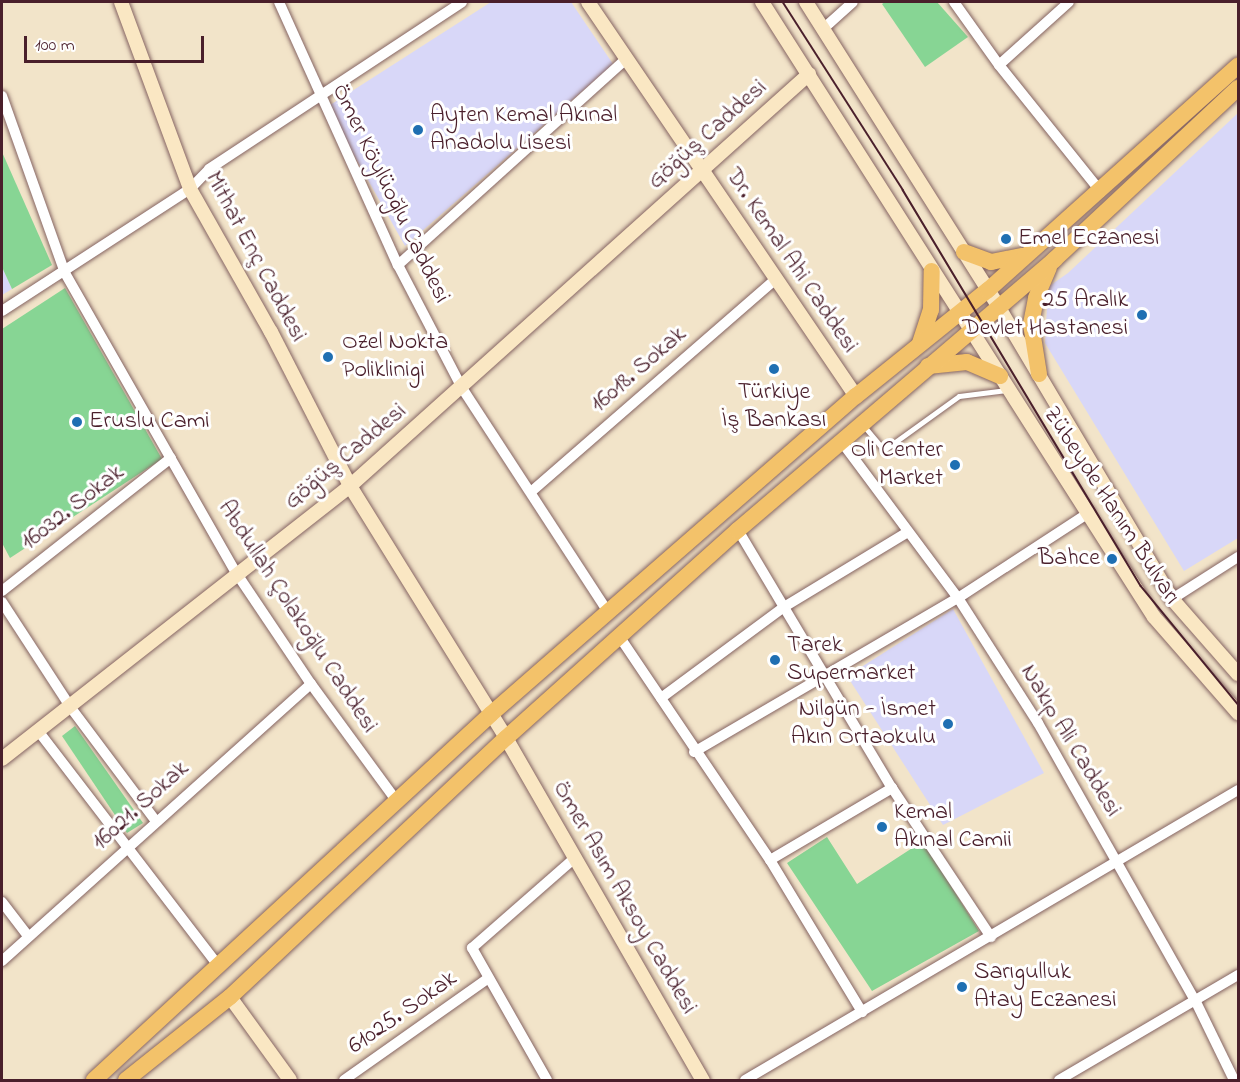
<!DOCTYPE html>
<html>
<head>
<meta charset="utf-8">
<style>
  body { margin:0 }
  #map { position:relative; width:1240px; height:1082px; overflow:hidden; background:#f2e4c9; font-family:"Indie Flower",sans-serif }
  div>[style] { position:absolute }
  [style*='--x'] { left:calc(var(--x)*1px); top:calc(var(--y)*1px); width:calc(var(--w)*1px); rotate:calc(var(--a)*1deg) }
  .built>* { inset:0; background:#d8d7f8 }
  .green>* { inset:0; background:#87d594 }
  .roads { filter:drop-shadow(0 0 2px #856462) drop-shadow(0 0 2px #856462) }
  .lane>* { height:5px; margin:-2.5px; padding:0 2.5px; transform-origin:2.5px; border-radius:2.5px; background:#fff }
  .street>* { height:10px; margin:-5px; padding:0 5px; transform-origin:5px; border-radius:5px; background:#fff }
  .secondary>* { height:14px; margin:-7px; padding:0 7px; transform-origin:7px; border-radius:7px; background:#fae7c3 }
  .primary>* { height:16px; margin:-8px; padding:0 8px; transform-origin:8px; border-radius:8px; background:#f3c26a }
  .tram>* { height:1.5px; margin:-0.75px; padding:0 0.75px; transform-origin:0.75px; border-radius:0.75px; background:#4a1f2b }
  .dots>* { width:16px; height:16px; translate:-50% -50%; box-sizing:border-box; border:3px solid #fff; border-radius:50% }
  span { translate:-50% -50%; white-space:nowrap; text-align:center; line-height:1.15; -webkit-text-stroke:6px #fff; paint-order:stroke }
  .poi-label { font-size:24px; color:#4a1f2b }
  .left { translate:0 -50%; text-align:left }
  .right { translate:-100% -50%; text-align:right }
  .street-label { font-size:24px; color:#4a1f2b }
  .frame { position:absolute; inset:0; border:3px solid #4a1f2b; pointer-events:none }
  .scale { position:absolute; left:24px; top:36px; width:180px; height:27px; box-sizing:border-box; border:3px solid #4a1f2b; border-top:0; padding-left:8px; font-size:18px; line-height:21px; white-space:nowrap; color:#4a1f2b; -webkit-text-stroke:4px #fff; paint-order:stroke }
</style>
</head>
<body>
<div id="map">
  <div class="built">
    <i style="clip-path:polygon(491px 2px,571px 2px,613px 64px,405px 246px,327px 107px)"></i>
    <i style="clip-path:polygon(1238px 113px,1238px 538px,1184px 571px,1045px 343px,1048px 287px,1068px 273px)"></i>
    <i style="clip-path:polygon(2px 267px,12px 289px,2px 295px)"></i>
    <i style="clip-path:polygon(953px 609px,1044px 773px,943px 825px,847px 676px)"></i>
  </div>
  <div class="green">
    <i style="clip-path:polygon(885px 2px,937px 2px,968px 37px,925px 67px,882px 4px)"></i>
    <i style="clip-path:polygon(2px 152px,52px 265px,12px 289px,2px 267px)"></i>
    <i style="clip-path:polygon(65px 288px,162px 459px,10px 558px,2px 543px,2px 329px)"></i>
    <i style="clip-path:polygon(75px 726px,143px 823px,127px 833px,62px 736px)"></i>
    <i style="clip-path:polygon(827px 837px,857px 884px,923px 841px,979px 931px,872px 991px,787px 863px)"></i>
  </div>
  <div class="roads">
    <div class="lane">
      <i style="--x:863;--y:425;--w:33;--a:50"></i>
      <i style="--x:884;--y:450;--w:92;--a:-35.8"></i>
      <i style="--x:959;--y:396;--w:48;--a:-7.1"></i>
    </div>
    <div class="street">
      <i style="--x:279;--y:2;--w:289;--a:65.7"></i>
      <i style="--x:398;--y:265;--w:139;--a:62.5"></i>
      <i style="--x:462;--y:388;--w:267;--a:56.9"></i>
      <i style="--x:954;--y:2;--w:77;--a:54.5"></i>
      <i style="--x:999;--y:65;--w:163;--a:51.2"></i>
      <i style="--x:823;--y:29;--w:40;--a:-42"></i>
      <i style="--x:999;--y:65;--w:94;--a:-42"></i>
      <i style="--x:2;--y:96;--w:188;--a:70.4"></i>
      <i style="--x:65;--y:273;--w:347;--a:60.3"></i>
      <i style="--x:237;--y:574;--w:133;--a:56.1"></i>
      <i style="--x:311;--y:684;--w:144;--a:53.8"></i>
      <i style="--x:398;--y:265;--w:309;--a:-42.1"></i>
      <i style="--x:2;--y:311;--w:224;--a:-33"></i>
      <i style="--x:190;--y:189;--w:28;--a:-46"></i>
      <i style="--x:209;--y:169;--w:303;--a:-33.4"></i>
      <i style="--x:841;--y:441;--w:196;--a:53.3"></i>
      <i style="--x:958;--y:598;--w:148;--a:57.4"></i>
      <i style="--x:1038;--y:723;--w:318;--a:60.5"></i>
      <i style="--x:1195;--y:1000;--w:89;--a:64"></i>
      <i style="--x:532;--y:491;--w:320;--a:-41"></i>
      <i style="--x:738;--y:530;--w:300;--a:59.2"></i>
      <i style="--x:892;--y:788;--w:179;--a:56.4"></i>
      <i style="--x:2;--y:591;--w:215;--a:-38.2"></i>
      <i style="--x:1172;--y:599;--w:78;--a:-32.5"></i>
      <i style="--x:2;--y:602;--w:126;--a:56.9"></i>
      <i style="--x:71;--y:708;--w:140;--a:53.1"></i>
      <i style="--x:621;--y:639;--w:267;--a:56"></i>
      <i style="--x:770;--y:860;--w:178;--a:58.8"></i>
      <i style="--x:661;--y:698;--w:153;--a:-36.5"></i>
      <i style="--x:784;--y:607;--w:145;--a:-31.2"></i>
      <i style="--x:39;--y:732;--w:292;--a:52.5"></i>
      <i style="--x:694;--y:752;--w:306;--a:-30.3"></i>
      <i style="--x:958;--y:598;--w:158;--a:-33.1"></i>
      <i style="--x:770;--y:860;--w:142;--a:-30.5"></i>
      <i style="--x:2;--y:902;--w:43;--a:52.6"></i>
      <i style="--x:2;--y:961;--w:415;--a:-41.9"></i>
      <i style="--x:344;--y:1080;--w:175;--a:-35.2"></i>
      <i style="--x:547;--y:1080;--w:152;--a:-119.6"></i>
      <i style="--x:472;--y:948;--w:138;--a:-41.2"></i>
      <i style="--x:745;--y:1080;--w:572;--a:-30.47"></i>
      <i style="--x:1059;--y:1080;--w:208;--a:-30.4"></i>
    </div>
    <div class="secondary">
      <i style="--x:121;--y:2;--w:199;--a:69.7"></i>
      <i style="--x:190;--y:189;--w:164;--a:60.5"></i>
      <i style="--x:271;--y:332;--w:173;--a:62.8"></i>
      <i style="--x:350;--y:486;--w:296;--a:58.2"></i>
      <i style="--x:506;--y:738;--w:395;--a:60.1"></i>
      <i style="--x:588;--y:2;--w:477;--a:55.8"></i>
      <i style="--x:762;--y:2;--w:729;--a:57.49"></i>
      <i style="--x:1154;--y:617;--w:128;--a:48.8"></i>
      <i style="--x:806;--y:2;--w:360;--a:57.7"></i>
      <i style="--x:998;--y:306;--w:341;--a:59.3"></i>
      <i style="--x:1172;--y:599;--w:100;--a:48.7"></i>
      <i style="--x:2;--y:759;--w:442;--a:-38.1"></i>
      <i style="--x:350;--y:486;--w:617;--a:-41.91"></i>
      <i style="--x:230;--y:997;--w:102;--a:54.1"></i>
    </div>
    <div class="primary">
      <i style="--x:964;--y:252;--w:29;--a:20"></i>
      <i style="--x:991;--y:262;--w:32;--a:-11"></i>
      <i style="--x:920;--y:343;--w:35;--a:-72"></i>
      <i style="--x:931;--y:310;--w:39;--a:-89"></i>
      <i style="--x:928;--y:366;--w:39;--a:-6"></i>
      <i style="--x:967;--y:362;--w:36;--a:23"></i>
      <i style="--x:1039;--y:374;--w:51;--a:-99.1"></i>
      <i style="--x:1031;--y:324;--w:26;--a:-79"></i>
      <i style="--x:1036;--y:298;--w:33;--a:-67"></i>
      <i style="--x:94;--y:1080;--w:540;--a:-42.67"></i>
      <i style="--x:491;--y:714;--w:484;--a:-41.1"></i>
      <i style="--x:856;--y:396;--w:169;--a:-38.8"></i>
      <i style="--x:988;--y:290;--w:336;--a:-41.9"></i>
      <i style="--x:126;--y:1080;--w:133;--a:-38.6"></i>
      <i style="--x:230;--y:997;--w:378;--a:-43.2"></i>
      <i style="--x:506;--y:738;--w:312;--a:-41.9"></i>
      <i style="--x:738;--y:530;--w:416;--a:-40.5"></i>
      <i style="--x:1054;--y:260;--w:252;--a:-43.1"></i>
    </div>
  </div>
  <div class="tram">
    <i style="--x:783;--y:2;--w:223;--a:57.4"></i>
    <i style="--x:903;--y:190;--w:462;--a:59"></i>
    <i style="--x:1141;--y:586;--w:153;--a:50.6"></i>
  </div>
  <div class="dots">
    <i style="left:418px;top:130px;background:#1f6fb2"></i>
    <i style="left:1006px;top:239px;background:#1f6fb2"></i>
    <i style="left:1142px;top:315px;background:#1f6fb2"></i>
    <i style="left:328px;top:357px;background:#1f6fb2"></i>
    <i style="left:774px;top:369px;background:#1f6fb2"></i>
    <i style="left:77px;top:422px;background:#1f6fb2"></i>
    <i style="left:955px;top:465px;background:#1f6fb2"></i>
    <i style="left:1112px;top:559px;background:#1f6fb2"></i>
    <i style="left:775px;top:660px;background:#1f6fb2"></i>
    <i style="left:948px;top:724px;background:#1f6fb2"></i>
    <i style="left:882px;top:827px;background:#1f6fb2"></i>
    <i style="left:962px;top:987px;background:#1f6fb2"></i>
  </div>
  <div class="poi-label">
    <span class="left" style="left:430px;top:130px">Ayten Kemal Akınal<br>Anadolu Lisesi</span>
    <span class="left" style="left:1018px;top:239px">Emel Eczanesi</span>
    <span class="right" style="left:1128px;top:315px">25 Aralık<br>Devlet Hastanesi</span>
    <span class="left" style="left:342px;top:357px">Ozel Nokta<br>Poliklinigi</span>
    <span style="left:774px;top:407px">Türkiye<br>İş Bankası</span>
    <span class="left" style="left:89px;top:422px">Eruslu Cami</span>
    <span class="right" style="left:943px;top:465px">Oli Center<br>Market</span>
    <span class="right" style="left:1100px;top:559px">Bahce</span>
    <span class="left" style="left:787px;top:660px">Tarek<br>Supermarket</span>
    <span class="right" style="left:936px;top:724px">Nilgün - İsmet<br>Akın Ortaokulu</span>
    <span class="left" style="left:894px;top:827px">Kemal<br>Akınal Camii</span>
    <span class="left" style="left:974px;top:987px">Sarıgulluk<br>Atay Eczanesi</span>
  </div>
  <div class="street-label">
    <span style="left:708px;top:135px;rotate:-42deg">Göğüş Caddesi</span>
    <span style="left:390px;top:194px;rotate:64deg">Ömer Köylüoğlu Caddesi</span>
    <span style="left:255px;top:257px;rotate:62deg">Mithat Enç Caddesi</span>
    <span style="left:791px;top:261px;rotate:56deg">Dr. Kemal Ahi Caddesi</span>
    <span style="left:639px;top:370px;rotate:-41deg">16018. Sokak</span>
    <span style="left:346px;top:457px;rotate:-40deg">Göğüş Caddesi</span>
    <span style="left:1111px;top:506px;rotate:57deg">Zübeyde Hanım Bulvarı</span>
    <span style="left:73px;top:508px;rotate:-38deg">16032. Sokak</span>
    <span style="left:297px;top:617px;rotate:57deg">Abdullah Çolakoğlu Caddesi</span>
    <span style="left:1070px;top:741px;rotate:59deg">Nakıp Ali Caddesi</span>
    <span style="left:141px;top:806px;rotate:-42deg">16021. Sokak</span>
    <span style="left:624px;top:898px;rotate:60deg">Ömer Asım Aksoy Caddesi</span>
    <span style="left:403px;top:1013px;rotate:-35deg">61025. Sokak</span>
  </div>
  <div class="frame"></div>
  <div class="scale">100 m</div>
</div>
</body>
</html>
